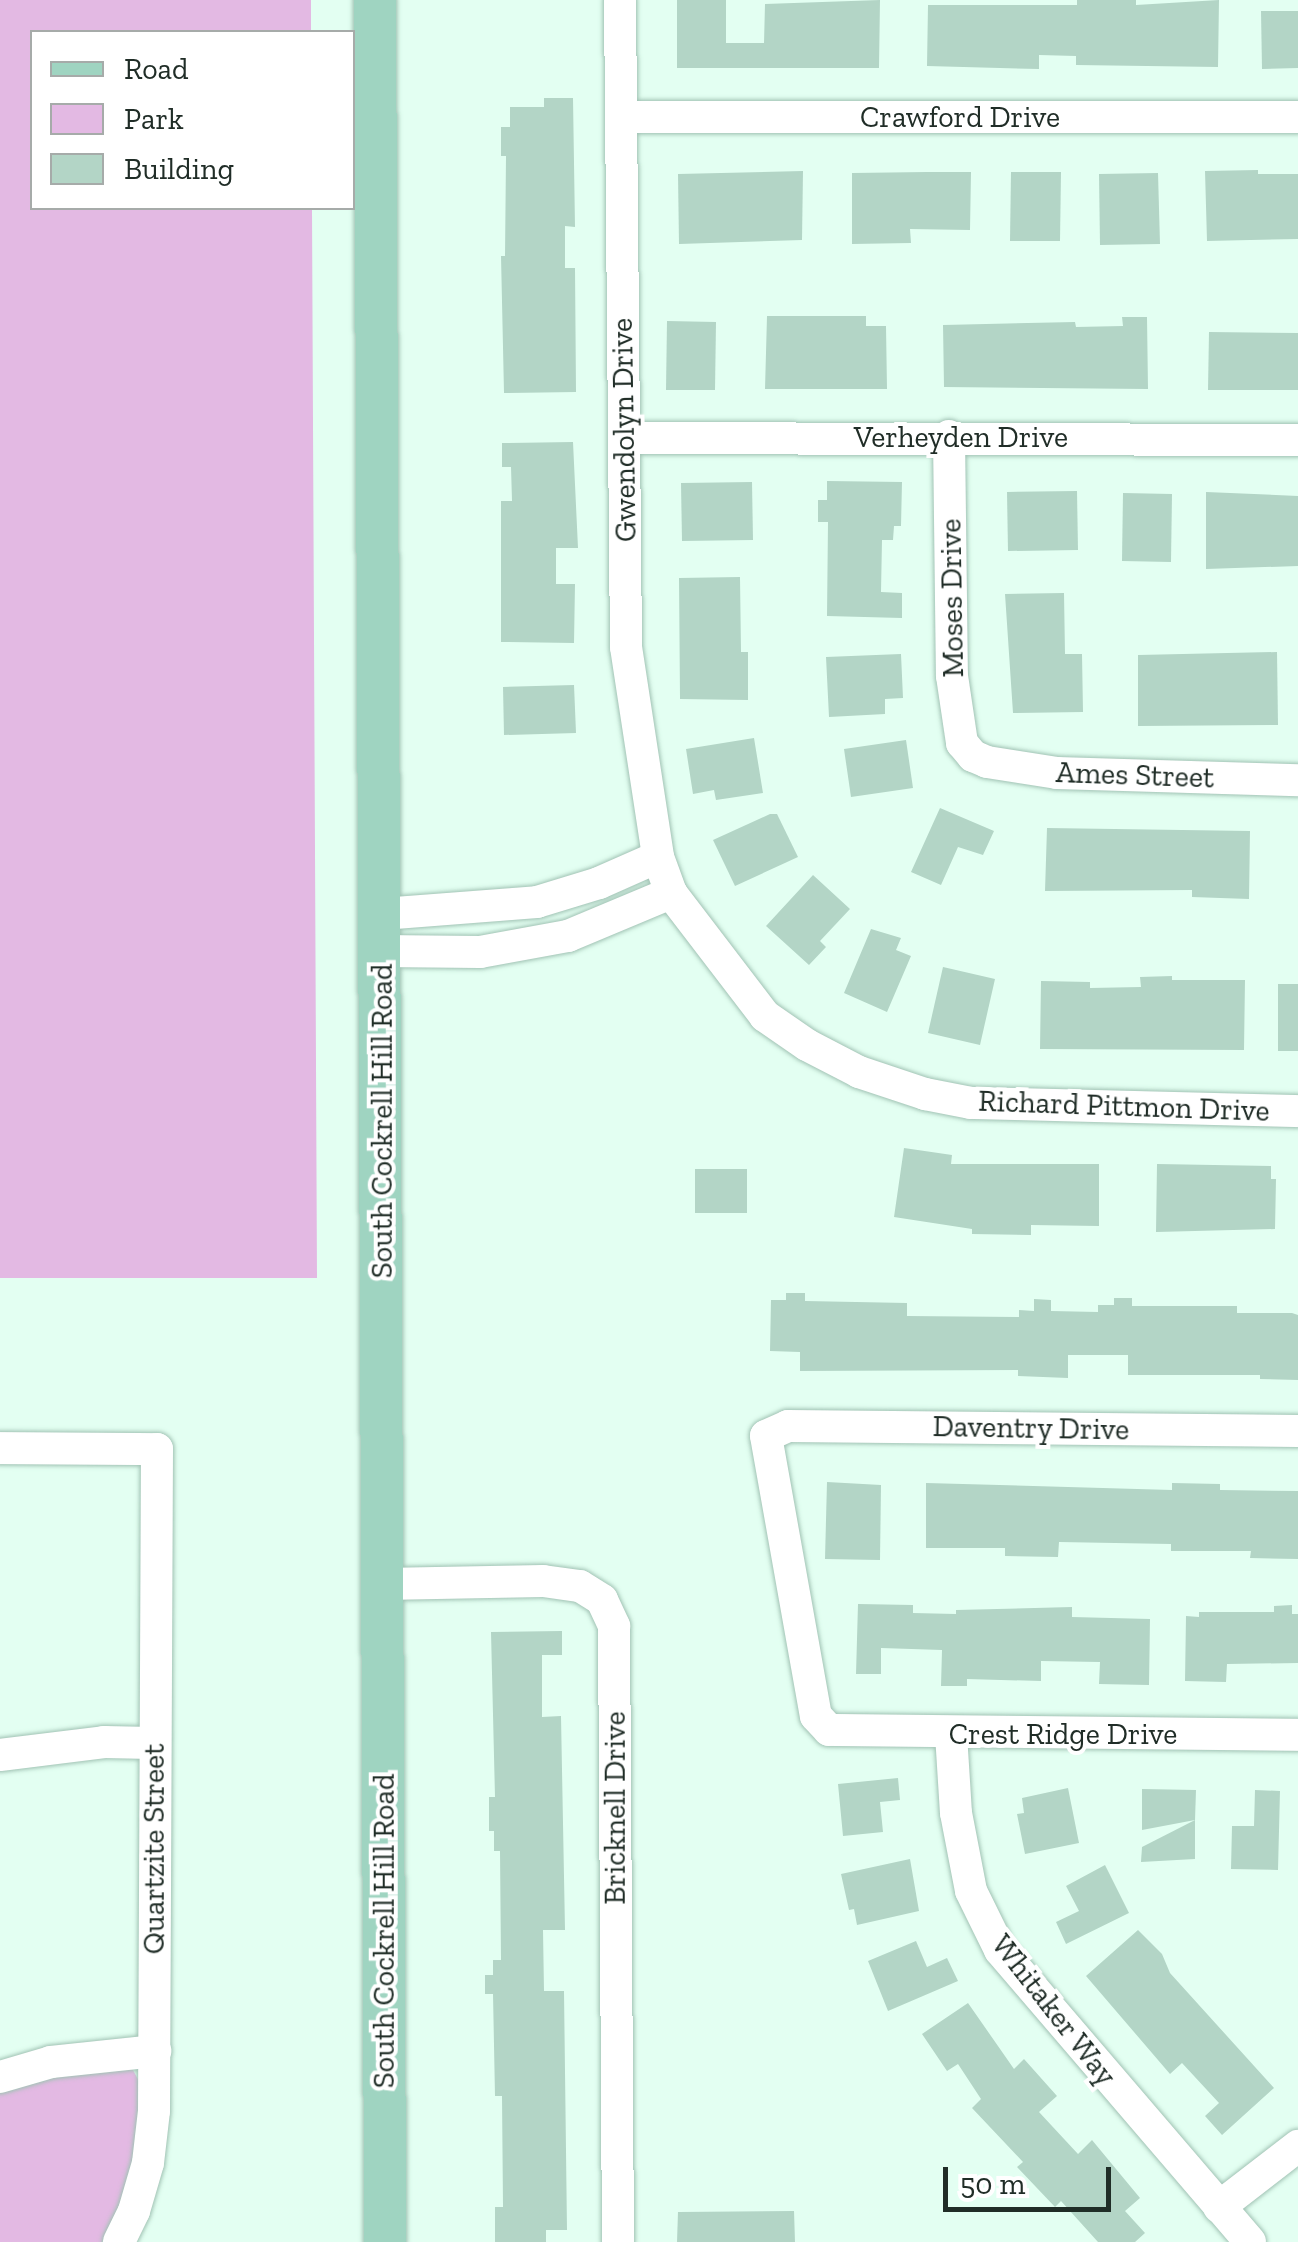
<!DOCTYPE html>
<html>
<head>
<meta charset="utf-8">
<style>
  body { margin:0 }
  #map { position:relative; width:1298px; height:2242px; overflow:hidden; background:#e3fff2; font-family:"Zilla Slab",serif }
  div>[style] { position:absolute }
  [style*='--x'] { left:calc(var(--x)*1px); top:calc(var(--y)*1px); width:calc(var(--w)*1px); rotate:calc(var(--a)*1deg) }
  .green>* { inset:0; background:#e3b9e3 }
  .building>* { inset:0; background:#b3d5c6 }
  .roads { filter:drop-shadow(0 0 2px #a1c3b4) drop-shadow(0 0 2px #a1c3b4) }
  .minor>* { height:32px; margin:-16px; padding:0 16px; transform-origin:16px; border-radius:16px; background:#fff }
  .major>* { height:42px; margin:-21px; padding:0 21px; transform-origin:21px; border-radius:21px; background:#9fd4c1 }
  span { translate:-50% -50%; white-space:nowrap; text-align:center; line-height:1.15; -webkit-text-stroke:8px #fff; paint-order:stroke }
  .street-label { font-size:30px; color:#202d27 }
  .legend { position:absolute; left:30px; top:30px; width:325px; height:180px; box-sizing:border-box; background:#fff; border:2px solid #a6aba9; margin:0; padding:12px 18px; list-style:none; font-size:30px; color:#202d27 }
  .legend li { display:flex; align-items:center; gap:20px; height:50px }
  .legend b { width:50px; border:2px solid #a6aba9 }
  .scale { position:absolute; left:943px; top:2167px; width:168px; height:45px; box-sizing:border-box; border:5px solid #202d27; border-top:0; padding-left:12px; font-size:30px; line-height:35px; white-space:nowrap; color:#202d27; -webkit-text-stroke:8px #fff; paint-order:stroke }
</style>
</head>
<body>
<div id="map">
  <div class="green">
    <i style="clip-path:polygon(0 0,311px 0,311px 32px,32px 32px,32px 208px,312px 208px,317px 1278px,0 1278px)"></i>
    <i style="clip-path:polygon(123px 2067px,133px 2070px,141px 2085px,136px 2154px,117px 2218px,102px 2242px,0 2242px,0 2090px,40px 2078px)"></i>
  </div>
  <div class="building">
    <i style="clip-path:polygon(677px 0,726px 0,726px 43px,764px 43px,765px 4px,880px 0,879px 68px,677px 68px)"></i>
    <i style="clip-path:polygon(1077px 0,1136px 0,1136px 5px,1219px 0,1218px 67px,1076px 65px,1076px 56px,1039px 55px,1039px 69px,927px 66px,928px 5px,1077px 5px)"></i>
    <i style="clip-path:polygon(1261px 11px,1298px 11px,1298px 68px,1262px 69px)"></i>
    <i style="clip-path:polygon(544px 98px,573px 98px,575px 227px,565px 226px,565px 268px,575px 268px,576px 392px,504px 393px,501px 256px,505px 256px,506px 156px,501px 156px,501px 127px,510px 127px,510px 107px,544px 107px)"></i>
    <i style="clip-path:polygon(1258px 170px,1258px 174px,1298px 174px,1298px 239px,1207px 241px,1205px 171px)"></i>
    <i style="clip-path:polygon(803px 171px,802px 240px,679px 244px,678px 174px)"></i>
    <i style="clip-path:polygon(927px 172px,971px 172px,970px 230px,910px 229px,911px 243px,852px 244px,852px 173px)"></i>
    <i style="clip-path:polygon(1011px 172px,1061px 172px,1060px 241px,1010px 241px)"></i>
    <i style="clip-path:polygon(1158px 173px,1160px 244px,1100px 245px,1099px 174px)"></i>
    <i style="clip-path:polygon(767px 316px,866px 316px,866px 326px,886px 326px,887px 389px,765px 389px)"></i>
    <i style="clip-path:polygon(1122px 317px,1147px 317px,1148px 389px,944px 387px,943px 325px,1075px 322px,1076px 327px,1123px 326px)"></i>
    <i style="clip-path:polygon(667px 321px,716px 322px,715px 390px,666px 390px)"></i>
    <i style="clip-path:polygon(1209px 332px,1298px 333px,1298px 390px,1208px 390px)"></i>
    <i style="clip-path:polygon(573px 442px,578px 548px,556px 548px,556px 584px,575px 584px,574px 643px,501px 642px,501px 501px,512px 501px,511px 467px,502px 467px,502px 443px)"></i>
    <i style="clip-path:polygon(827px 481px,902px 482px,901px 526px,894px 526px,893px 540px,882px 540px,881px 592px,902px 593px,902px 618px,827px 616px,828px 522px,818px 522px,818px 500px,827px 500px)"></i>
    <i style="clip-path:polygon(752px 482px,753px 540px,682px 541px,681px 483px)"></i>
    <i style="clip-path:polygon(1077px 491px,1078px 550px,1008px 551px,1007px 492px)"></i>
    <i style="clip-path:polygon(1206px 492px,1298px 496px,1298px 566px,1206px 569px)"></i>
    <i style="clip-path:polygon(1123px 493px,1172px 494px,1171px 562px,1122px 561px)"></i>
    <i style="clip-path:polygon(740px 577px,741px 652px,748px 652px,748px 700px,680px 699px,679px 578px)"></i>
    <i style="clip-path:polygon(1064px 593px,1065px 654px,1082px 654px,1083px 712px,1013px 713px,1005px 594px)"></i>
    <i style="clip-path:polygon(1277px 652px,1278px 725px,1138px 726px,1138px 655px)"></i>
    <i style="clip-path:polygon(901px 654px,903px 698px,885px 699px,885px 714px,829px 717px,826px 657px)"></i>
    <i style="clip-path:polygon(574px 685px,576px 733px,504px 735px,503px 687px)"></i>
    <i style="clip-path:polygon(754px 738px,763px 793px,716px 800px,714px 790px,693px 794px,686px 749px)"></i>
    <i style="clip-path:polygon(906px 740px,913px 788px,851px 797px,844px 749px)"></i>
    <i style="clip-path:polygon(940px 808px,994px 831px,983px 855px,958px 847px,941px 885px,911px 872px)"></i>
    <i style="clip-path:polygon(770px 814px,777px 814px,798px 857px,735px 886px,713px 840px)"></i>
    <i style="clip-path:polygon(1047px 828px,1250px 831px,1249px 899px,1192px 897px,1192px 890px,1045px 891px)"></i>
    <i style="clip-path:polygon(813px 875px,850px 909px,820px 941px,826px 947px,809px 965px,766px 926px)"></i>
    <i style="clip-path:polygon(871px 929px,901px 938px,896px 950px,911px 956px,887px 1012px,844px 993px)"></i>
    <i style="clip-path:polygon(943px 967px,995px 979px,980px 1045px,928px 1033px)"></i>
    <i style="clip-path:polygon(1172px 976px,1172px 980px,1245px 980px,1244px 1050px,1040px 1049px,1041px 981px,1090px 982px,1090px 988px,1141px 987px,1140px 977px)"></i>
    <i style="clip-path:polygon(1278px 984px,1298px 984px,1298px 1051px,1278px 1051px)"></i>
    <i style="clip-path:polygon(904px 1148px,952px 1155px,951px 1164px,1099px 1164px,1099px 1226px,1031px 1225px,1031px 1235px,972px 1234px,972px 1229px,894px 1217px)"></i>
    <i style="clip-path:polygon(1157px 1164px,1271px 1166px,1271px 1179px,1276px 1179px,1275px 1229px,1156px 1232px)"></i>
    <i style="clip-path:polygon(695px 1169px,747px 1169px,747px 1213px,695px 1213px)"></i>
    <i style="clip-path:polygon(786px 1293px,805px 1293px,805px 1301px,907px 1303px,907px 1316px,1019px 1317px,1019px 1310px,1034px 1311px,1034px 1299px,1051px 1300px,1051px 1311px,1098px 1312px,1098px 1305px,1114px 1305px,1114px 1298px,1132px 1298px,1132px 1306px,1237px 1306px,1237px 1313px,1292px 1313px,1298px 1315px,1298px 1380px,1260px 1379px,1260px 1375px,1128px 1375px,1128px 1355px,1068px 1355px,1068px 1378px,1018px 1376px,1018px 1370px,800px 1371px,800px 1352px,770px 1351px,771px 1300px,786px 1300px)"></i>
    <i style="clip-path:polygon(827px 1482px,881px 1485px,880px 1560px,825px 1559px)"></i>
    <i style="clip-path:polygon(926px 1483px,1172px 1490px,1172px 1483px,1220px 1484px,1220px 1490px,1298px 1491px,1298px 1559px,1250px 1558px,1251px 1551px,1171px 1551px,1171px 1544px,1059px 1542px,1058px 1557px,1005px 1556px,1005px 1548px,926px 1548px)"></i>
    <i style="clip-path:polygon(858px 1604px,913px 1605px,913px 1613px,956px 1614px,956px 1610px,1072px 1607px,1072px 1617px,1150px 1619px,1149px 1685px,1099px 1684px,1100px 1662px,1041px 1661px,1041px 1681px,967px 1679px,967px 1686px,941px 1686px,942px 1650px,881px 1648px,881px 1674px,856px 1674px)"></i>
    <i style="clip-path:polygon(1292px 1605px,1292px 1614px,1298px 1614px,1298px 1663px,1227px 1664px,1226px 1682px,1185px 1681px,1186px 1616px,1199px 1617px,1199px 1612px,1274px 1612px,1274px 1606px)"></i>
    <i style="clip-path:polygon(562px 1631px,562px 1655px,542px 1655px,542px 1717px,561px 1716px,565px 1930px,543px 1930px,544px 1991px,564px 1991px,567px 2230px,546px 2230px,546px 2242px,495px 2242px,495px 2207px,503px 2207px,502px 2096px,495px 2096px,493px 1994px,485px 1994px,485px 1975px,493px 1975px,493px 1960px,501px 1960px,500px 1851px,494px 1851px,494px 1831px,489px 1831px,489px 1797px,495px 1797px,491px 1632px)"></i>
    <i style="clip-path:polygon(898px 1778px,900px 1800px,880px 1802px,883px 1832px,843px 1836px,838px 1784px)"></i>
    <i style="clip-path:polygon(1068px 1788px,1079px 1843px,1025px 1854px,1017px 1814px,1024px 1813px,1022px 1798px)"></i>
    <i style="clip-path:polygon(1142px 1789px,1196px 1790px,1195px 1820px,1142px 1830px)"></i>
    <i style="clip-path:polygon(1255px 1790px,1280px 1791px,1278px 1870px,1231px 1869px,1232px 1826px,1254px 1826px)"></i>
    <i style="clip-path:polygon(1195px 1820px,1195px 1859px,1141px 1862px,1142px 1847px)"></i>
    <i style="clip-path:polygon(910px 1859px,919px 1911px,857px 1925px,854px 1909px,849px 1910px,841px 1874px)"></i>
    <i style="clip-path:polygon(1105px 1865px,1129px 1913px,1066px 1944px,1056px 1922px,1079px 1911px,1066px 1886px)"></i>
    <i style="clip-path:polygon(1138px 1930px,1162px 1954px,1170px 1973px,1274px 2088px,1222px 2135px,1205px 2116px,1219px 2103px,1182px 2063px,1170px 2074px,1086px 1976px)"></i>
    <i style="clip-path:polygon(916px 1941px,927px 1967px,947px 1958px,958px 1981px,888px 2011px,868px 1961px)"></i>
    <i style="clip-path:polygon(968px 2003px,1014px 2069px,1024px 2059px,1057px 2096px,1039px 2112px,1078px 2154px,1092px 2140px,1140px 2198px,1125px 2211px,1145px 2233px,1135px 2242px,1098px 2242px,1061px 2201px,1055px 2207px,1017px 2167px,1023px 2162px,972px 2108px,981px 2099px,958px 2064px,947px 2071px,922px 2034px)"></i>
    <i style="clip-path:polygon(794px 2211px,795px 2242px,677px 2242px,678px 2212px)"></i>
  </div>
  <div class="roads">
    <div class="minor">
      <i style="--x:620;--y:0;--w:647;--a:89.47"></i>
      <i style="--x:626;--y:647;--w:212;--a:81.3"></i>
      <i style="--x:658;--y:857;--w:38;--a:70"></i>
      <i style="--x:671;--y:893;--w:155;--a:52.6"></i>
      <i style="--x:765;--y:1016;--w:51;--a:34.6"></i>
      <i style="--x:807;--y:1045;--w:59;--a:27.4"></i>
      <i style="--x:859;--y:1072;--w:70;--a:18.4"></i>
      <i style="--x:925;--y:1094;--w:47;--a:11.1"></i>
      <i style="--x:971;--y:1103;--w:327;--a:1.4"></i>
      <i style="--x:621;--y:117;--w:677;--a:0"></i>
      <i style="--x:949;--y:436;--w:240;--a:89.3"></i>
      <i style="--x:952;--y:676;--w:68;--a:81.5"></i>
      <i style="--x:962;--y:743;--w:17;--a:50"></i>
      <i style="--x:973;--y:756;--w:15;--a:23"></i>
      <i style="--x:987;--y:762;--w:71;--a:8.9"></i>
      <i style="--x:1057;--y:773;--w:241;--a:1.7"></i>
      <i style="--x:624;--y:438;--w:674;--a:0.17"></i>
      <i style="--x:382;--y:914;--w:155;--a:-4.4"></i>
      <i style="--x:537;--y:902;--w:65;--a:-17"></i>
      <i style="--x:599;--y:883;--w:64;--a:-23.8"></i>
      <i style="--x:380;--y:951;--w:100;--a:0.6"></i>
      <i style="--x:480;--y:952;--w:89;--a:-10.3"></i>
      <i style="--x:568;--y:936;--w:112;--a:-22.7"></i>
      <i style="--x:1298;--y:1431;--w:510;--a:-179.44"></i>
      <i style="--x:788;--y:1426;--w:24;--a:156"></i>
      <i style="--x:766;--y:1436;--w:284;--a:79.9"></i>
      <i style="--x:816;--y:1716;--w:19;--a:47"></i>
      <i style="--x:829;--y:1730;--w:469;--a:0.6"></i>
      <i style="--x:0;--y:1448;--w:157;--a:0.4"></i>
      <i style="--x:157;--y:1449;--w:662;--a:90.26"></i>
      <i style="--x:154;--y:2111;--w:52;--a:96.6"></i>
      <i style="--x:148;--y:2163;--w:50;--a:106.3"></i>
      <i style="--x:134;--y:2211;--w:34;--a:116"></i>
      <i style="--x:383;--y:1584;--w:160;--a:-1.1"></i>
      <i style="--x:543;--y:1581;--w:37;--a:8"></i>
      <i style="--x:580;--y:1586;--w:26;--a:32"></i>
      <i style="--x:602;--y:1600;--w:29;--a:65"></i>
      <i style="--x:614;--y:1626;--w:616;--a:89.63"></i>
      <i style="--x:951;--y:1734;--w:79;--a:86.4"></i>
      <i style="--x:956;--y:1813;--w:79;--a:79.1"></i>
      <i style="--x:971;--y:1891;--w:66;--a:63.8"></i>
      <i style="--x:1000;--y:1950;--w:384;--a:49.4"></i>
      <i style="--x:0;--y:1755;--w:105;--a:-7.1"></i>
      <i style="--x:104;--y:1742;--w:49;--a:1.2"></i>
      <i style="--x:0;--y:2077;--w:53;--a:-16.4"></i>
      <i style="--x:51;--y:2062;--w:105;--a:-6"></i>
      <i style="--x:1219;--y:2207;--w:100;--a:-37.7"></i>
    </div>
    <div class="major">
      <i style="--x:375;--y:0;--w:2242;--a:89.74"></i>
    </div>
  </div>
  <div class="street-label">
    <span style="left:960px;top:117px">Crawford Drive</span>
    <span style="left:624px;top:430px;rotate:-91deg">Gwendolyn Drive</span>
    <span style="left:961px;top:437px">Verheyden Drive</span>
    <span style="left:952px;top:598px;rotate:-91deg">Moses Drive</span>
    <span style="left:1135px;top:775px;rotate:2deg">Ames Street</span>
    <span style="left:1124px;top:1106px;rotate:2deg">Richard Pittmon Drive</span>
    <span style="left:382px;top:1121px;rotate:-90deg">South Cockrell Hill Road</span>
    <span style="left:1031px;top:1428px;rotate:1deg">Daventry Drive</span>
    <span style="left:1063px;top:1734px">Crest Ridge Drive</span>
    <span style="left:615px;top:1808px;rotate:-90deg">Bricknell Drive</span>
    <span style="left:154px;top:1849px;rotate:-90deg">Quartzite Street</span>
    <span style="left:384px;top:1931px;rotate:-90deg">South Cockrell Hill Road</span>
    <span style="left:1054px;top:2010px;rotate:52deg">Whitaker Way</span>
  </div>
  <ul class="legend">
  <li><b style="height:12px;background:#9fd4c1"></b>Road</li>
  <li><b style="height:28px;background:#e3b9e3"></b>Park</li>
  <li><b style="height:28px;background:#b3d5c6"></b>Building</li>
  </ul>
  <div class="scale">50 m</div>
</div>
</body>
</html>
